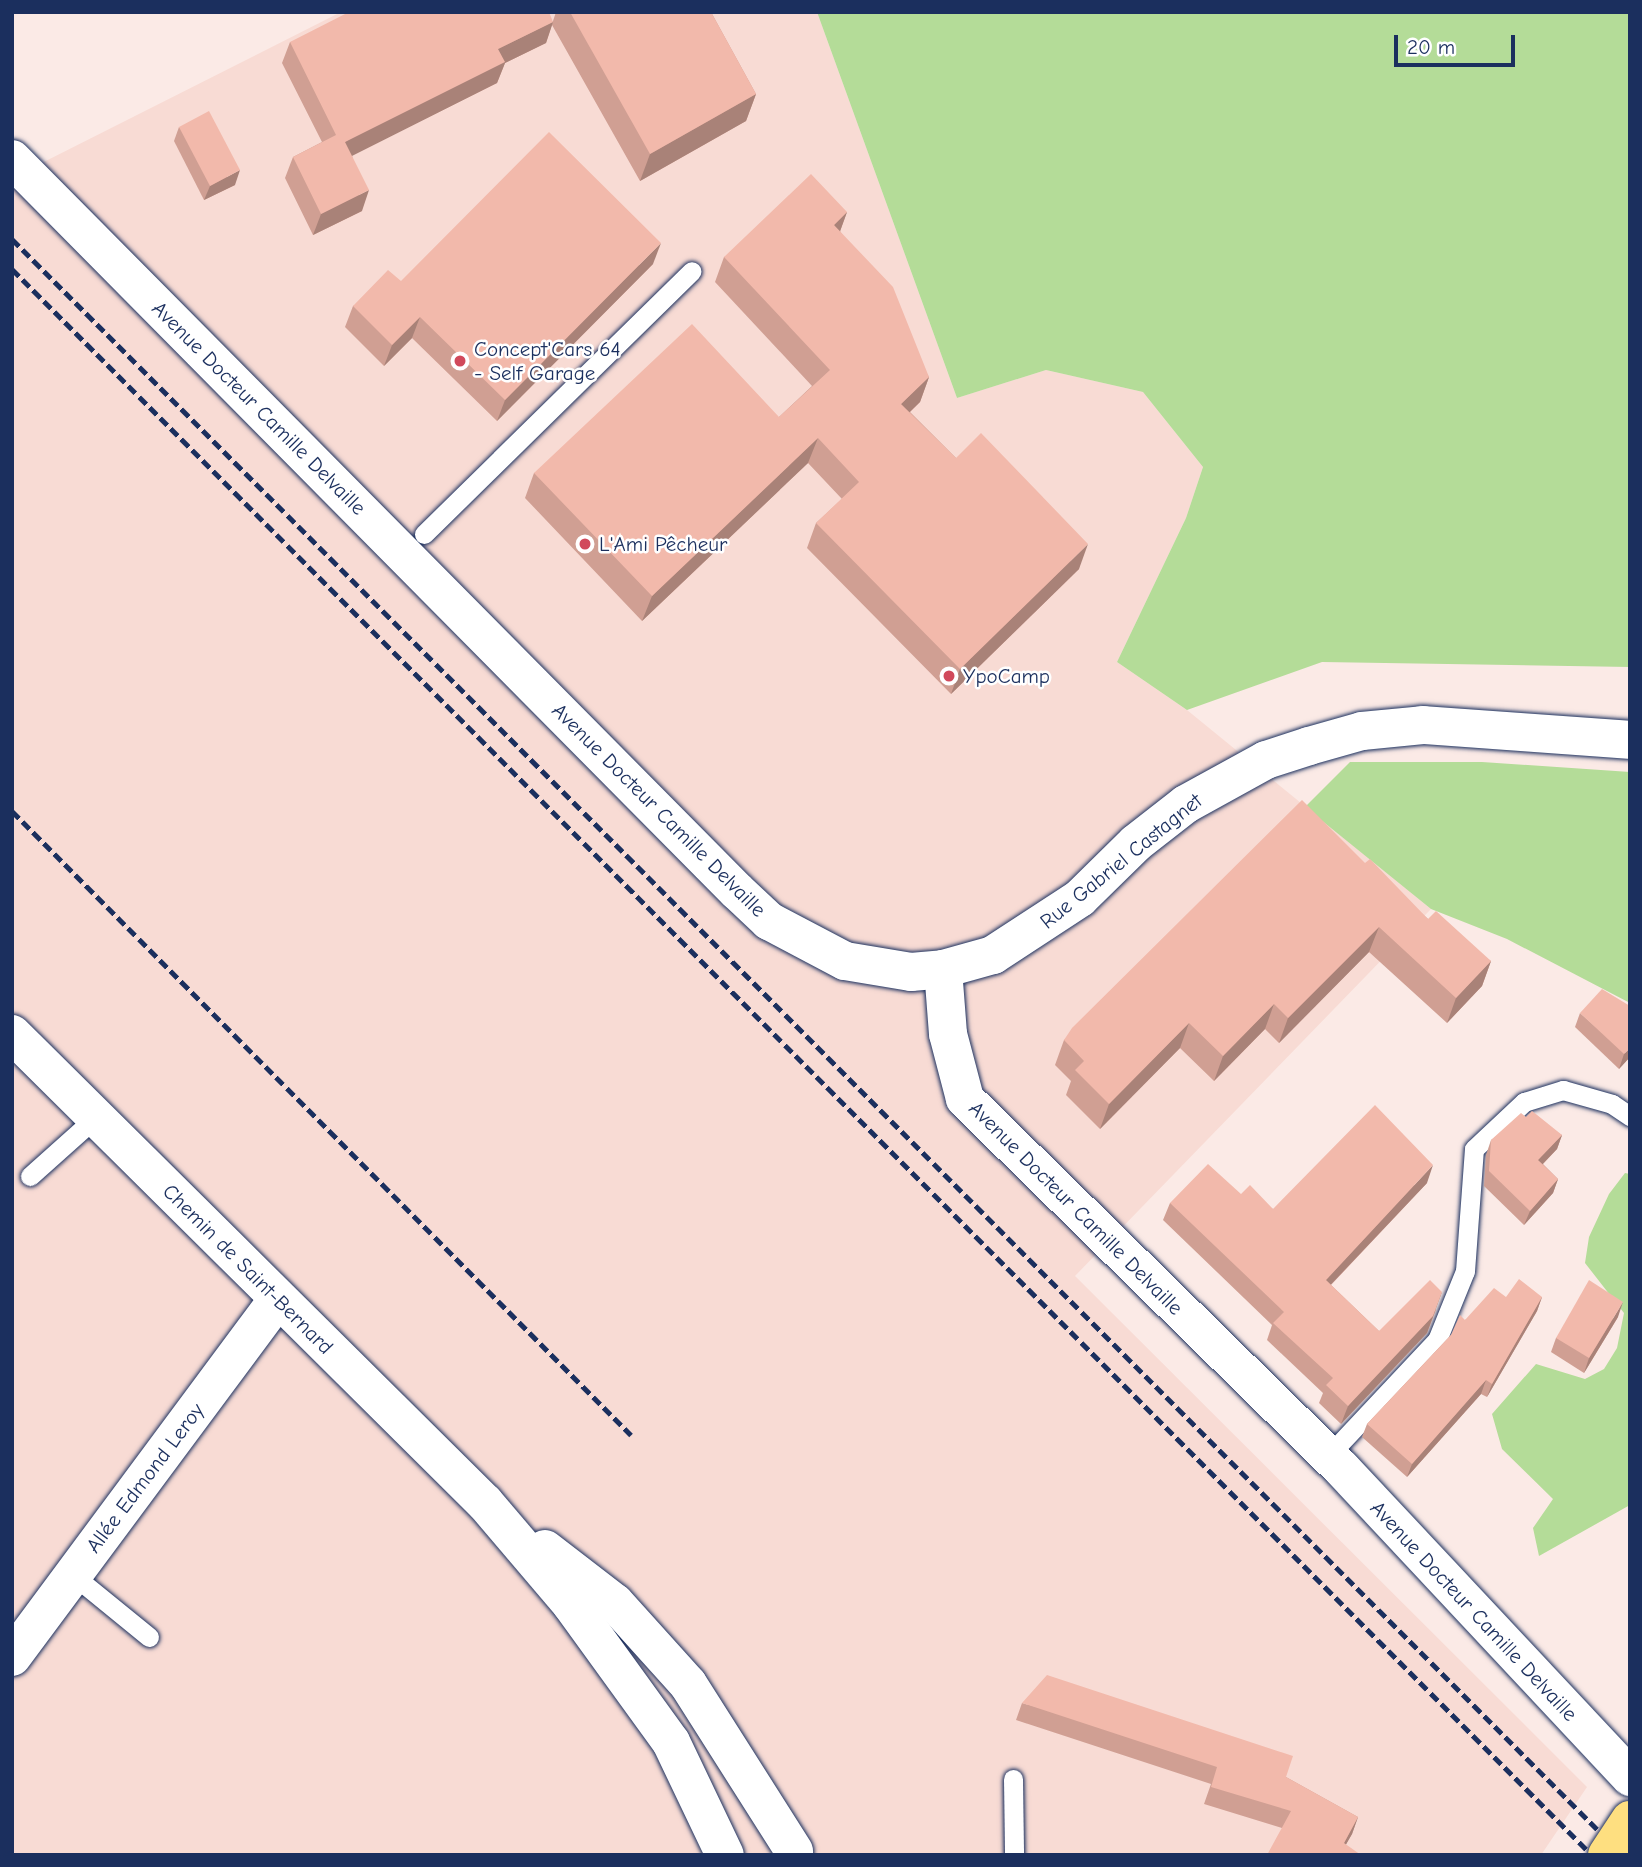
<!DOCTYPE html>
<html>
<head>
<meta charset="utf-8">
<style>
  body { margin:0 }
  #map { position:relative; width:1642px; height:1867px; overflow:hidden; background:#fbeae6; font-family:"Comic Neue",sans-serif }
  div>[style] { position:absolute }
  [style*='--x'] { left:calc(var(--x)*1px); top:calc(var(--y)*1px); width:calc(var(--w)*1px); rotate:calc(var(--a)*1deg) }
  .built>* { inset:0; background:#f8dbd4 }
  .green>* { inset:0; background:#b4dc98 }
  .roads { filter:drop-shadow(0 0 2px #1b2f5e) drop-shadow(0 0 2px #1b2f5e) }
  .lane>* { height:19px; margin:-9.5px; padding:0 9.5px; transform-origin:9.5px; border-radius:9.5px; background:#fff }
  .street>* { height:38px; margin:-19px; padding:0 19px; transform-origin:19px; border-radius:19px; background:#fff }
  .secondary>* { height:38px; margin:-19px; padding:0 19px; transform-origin:19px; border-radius:19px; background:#fff }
  .rail>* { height:5px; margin-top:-2.5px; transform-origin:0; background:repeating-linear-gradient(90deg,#1b2f5e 0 10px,transparent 0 15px) }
  .bridges { filter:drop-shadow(0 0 2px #1b2f5e) drop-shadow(0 0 2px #1b2f5e) }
  .primary-bridge>* { height:38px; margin:-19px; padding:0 19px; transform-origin:19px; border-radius:19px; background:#fedf80 }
  .wall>* { inset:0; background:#d09f93 }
  .shaded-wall>* { inset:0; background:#a98278 }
  .building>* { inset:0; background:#f2b9ab }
  .dots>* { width:19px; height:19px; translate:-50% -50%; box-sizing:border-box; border:4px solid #fff; border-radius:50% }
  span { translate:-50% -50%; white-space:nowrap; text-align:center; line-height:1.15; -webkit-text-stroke:5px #fff; paint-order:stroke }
  .poi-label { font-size:21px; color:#1b2f5e }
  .left { translate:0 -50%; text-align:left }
  .street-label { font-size:21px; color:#1b2f5e }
  .frame { position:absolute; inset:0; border:14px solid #1b2f5e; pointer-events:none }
  .scale { position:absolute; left:1394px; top:35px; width:121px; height:32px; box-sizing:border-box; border:4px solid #1b2f5e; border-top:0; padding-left:9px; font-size:21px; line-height:24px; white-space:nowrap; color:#1b2f5e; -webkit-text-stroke:5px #fff; paint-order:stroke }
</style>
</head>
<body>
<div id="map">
  <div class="built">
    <i style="clip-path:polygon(341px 12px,817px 12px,957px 398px,1046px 370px,1143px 392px,1203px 467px,1186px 518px,1117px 662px,1187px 710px,1431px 909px,1075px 1276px,1587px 1787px,1541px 1855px,12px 1855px,12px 178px)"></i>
  </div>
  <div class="green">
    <i style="clip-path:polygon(817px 12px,1630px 12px,1630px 667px,1322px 662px,1187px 710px,1117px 662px,1186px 518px,1203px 467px,1143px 392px,1046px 370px,957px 398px)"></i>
    <i style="clip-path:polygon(1350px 762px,1482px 762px,1630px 772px,1630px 1003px,1507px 939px,1431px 909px,1305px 807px)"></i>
    <i style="clip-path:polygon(1625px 1173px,1630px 1174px,1630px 1505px,1539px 1556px,1533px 1528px,1553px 1499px,1502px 1449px,1492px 1414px,1536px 1364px,1585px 1379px,1604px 1369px,1617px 1348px,1624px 1313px,1585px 1263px,1589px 1237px,1609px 1194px)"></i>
  </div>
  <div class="roads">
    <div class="lane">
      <i style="--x:424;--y:534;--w:375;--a:-44.5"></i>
      <i style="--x:30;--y:1176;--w:89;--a:-41.8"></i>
      <i style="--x:1328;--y:1456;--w:159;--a:-46.8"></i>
      <i style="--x:1437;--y:1340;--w:74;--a:-67.9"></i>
      <i style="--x:1465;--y:1271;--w:122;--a:-85.8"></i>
      <i style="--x:1474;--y:1149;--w:69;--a:-43.2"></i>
      <i style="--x:1524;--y:1102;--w:41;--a:-17.1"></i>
      <i style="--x:1563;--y:1090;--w:51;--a:15.9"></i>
      <i style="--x:1612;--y:1104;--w:22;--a:34"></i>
      <i style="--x:73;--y:1575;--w:98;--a:39.2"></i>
      <i style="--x:1013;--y:1779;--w:76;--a:89.2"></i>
    </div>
    <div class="street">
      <i style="--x:943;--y:969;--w:65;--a:85.6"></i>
      <i style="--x:948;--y:1034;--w:67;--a:75.3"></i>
      <i style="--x:965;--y:1099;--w:528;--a:44.46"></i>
      <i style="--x:1342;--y:1469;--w:422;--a:46.9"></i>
      <i style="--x:12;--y:1657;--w:445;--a:-53.4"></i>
    </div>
    <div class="secondary">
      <i style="--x:12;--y:159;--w:1030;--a:45.28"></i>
      <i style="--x:737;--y:891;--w:44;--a:43.2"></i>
      <i style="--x:769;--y:921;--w:86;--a:27.8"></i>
      <i style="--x:845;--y:961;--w:67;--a:9.5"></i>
      <i style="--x:911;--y:972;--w:32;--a:-5"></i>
      <i style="--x:943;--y:969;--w:52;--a:-15.6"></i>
      <i style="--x:993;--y:955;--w:104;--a:-33.2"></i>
      <i style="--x:1080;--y:898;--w:78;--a:-44.5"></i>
      <i style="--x:1136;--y:843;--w:63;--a:-38"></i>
      <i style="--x:1186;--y:804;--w:91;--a:-28.8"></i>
      <i style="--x:1266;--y:760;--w:45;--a:-18"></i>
      <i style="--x:1309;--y:746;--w:55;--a:-15.8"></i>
      <i style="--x:1362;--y:731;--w:61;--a:-5.6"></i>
      <i style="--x:1423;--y:725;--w:208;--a:4.1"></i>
      <i style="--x:12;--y:1034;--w:666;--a:44.76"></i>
      <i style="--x:485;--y:1503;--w:133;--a:49.6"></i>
      <i style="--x:571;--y:1604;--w:170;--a:54.1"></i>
      <i style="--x:671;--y:1742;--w:125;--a:64.5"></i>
      <i style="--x:545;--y:1549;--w:88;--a:37.6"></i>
      <i style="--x:615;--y:1603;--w:109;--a:48"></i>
      <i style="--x:688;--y:1684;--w:198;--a:57.6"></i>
    </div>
  </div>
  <div class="rail">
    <i style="--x:12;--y:239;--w:2282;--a:45.09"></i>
    <i style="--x:12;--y:269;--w:2239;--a:45.11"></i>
    <i style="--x:12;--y:811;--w:879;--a:45.23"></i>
  </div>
  <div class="bridges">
    <div class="primary-bridge">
      <i style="--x:1607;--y:1855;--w:42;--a:-56.7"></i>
    </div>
  </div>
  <div class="wall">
    <i style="clip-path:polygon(556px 12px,711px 12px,756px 94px,746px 121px,640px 181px,552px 25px,546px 43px,505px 63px,497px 83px,352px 155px,362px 211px,313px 235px,285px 178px,293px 157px,322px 142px,282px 63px,290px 42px,553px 21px)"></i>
    <i style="clip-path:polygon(179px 127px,235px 185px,204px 200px,174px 141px)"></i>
    <i style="clip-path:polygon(847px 212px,840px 231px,929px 377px,920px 402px,910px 412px,956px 458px,1079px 569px,951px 694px,807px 548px,816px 523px,842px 499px,808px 463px,642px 621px,525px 498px,534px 473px,779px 417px,812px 386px,715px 282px,724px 257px)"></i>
    <i style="clip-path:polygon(653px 264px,497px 421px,412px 338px,384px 366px,345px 327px,353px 306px,401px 281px)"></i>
    <i style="clip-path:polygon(1365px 863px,1428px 919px,1491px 961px,1482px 986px,1447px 1023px,1369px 952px,1279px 1043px,1265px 1029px,1214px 1081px,1180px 1048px,1100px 1129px,1066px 1095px,1071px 1081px,1055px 1065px,1064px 1040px)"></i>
    <i style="clip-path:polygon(1580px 1013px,1630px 1057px,1619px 1069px,1575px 1027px)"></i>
    <i style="clip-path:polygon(1526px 1117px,1562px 1135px,1557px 1149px,1543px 1164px,1558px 1179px,1553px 1193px,1524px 1225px,1484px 1186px,1486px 1155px,1491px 1140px)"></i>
    <i style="clip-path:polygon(1427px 1183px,1331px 1285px,1379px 1331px,1436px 1310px,1427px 1333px,1341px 1424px,1319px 1403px,1323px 1393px,1267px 1340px,1272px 1325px,1163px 1220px,1170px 1203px,1241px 1194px,1273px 1209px)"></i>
    <i style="clip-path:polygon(1506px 1297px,1542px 1297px,1537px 1311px,1487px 1397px,1481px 1394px,1407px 1477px,1362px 1437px,1367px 1424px,1465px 1320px)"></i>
    <i style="clip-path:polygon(1618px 1317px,1584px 1373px,1551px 1352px,1556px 1338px)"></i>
    <i style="clip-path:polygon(1022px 1703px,1286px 1777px,1358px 1817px,1352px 1834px,1346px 1844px,1282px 1828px,1204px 1804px,1211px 1784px,1016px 1720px)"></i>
  </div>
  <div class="shaded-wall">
    <i style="clip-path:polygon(553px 22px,546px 43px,505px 63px,497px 83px,338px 163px,345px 142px,498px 49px)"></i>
    <i style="clip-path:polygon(756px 94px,746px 121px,640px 181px,650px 154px)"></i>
    <i style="clip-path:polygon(240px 170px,235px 185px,204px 200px,210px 186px)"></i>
    <i style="clip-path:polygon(369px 190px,362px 211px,313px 235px,321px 214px)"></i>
    <i style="clip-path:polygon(847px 212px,838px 237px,834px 225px)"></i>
    <i style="clip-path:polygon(661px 243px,653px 264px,497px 421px,505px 400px)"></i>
    <i style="clip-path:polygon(420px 317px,412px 338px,384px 366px,392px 345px)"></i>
    <i style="clip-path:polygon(929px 377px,920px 402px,892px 429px,901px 404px)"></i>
    <i style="clip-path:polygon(818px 438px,808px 463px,642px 621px,652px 596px)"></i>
    <i style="clip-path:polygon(1088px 544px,1079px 569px,951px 694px,960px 669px)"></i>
    <i style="clip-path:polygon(1379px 927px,1369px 952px,1279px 1043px,1288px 1018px)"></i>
    <i style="clip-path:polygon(1491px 961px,1482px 986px,1447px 1023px,1456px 998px)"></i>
    <i style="clip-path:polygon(1274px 1004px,1265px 1029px,1214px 1081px,1223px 1056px)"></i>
    <i style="clip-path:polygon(1189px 1023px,1180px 1048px,1100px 1129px,1109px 1104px)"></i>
    <i style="clip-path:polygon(1630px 1048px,1630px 1057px,1619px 1069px,1624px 1054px)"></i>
    <i style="clip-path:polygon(1562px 1135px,1557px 1149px,1533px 1174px,1538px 1160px)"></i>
    <i style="clip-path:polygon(1433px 1165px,1427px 1183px,1319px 1297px,1326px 1280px)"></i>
    <i style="clip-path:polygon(1558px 1179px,1553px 1193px,1524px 1225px,1530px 1211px)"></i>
    <i style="clip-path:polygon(1442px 1292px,1427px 1333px,1341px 1424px,1348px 1406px)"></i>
    <i style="clip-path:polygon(1542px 1297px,1537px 1311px,1487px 1397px,1492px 1384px)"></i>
    <i style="clip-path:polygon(1623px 1302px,1618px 1317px,1584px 1373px,1589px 1358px)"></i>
    <i style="clip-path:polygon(1486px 1380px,1481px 1394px,1407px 1477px,1412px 1464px)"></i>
    <i style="clip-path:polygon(1358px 1817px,1352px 1834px,1340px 1855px,1344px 1843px)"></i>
  </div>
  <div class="building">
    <i style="clip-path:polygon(349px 12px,549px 12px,553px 22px,498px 49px,505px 62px,345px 142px,369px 190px,321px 214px,293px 157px,336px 135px,290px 42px)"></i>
    <i style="clip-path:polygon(570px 12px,711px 12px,756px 94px,650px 154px)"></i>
    <i style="clip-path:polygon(209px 111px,240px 170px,210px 186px,179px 127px)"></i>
    <i style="clip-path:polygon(549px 132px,661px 243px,505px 400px,420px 317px,392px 345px,353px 306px,388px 270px,401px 281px)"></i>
    <i style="clip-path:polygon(811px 174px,847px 212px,834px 225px,893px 287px,929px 377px,901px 404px,956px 458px,981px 433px,1088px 544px,960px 669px,816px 523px,859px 482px,818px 438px,652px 596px,534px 473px,692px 324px,779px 417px,830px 370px,724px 257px)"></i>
    <i style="clip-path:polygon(1302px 800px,1365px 863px,1370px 859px,1428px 919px,1436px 911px,1491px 961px,1456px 998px,1379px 927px,1288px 1018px,1274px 1004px,1223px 1056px,1189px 1023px,1109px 1104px,1075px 1070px,1084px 1061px,1064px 1040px,1072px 1028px)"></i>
    <i style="clip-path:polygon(1602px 989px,1630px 1006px,1630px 1048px,1624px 1054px,1580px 1013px)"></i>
    <i style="clip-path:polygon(1375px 1105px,1433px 1165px,1326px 1280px,1379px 1331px,1430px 1280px,1442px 1292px,1433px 1316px,1348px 1406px,1326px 1385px,1333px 1378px,1273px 1323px,1284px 1312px,1170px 1203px,1208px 1164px,1241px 1194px,1250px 1185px,1273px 1209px)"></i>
    <i style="clip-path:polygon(1532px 1111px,1562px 1135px,1538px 1160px,1558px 1179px,1530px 1211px,1489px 1171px,1491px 1140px,1521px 1113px,1526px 1117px)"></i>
    <i style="clip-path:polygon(1519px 1279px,1542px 1297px,1492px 1384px,1486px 1380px,1412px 1464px,1367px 1424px,1451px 1335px,1460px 1315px,1465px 1320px,1494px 1288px,1506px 1297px)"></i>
    <i style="clip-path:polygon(1589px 1280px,1623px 1302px,1589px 1358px,1556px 1338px)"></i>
    <i style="clip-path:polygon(1047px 1675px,1293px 1756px,1286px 1777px,1358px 1817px,1344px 1843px,1361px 1855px,1267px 1855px,1291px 1811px,1211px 1787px,1217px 1767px,1022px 1703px)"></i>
  </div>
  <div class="dots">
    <i style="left:460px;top:361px;background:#d1495b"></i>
    <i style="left:585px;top:544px;background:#d1495b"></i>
    <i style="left:949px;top:676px;background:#d1495b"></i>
  </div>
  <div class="poi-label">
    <span class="left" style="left:474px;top:361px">Concept'Cars 64<br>- Self Garage</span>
    <span class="left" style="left:599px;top:544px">L'Ami Pêcheur</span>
    <span class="left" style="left:963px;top:676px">YpoCamp</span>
  </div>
  <div class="street-label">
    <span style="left:259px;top:408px;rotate:45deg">Avenue Docteur Camille Delvaille</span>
    <span style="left:659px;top:810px;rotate:45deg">Avenue Docteur Camille Delvaille</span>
    <span style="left:1121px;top:861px;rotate:-39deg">Rue Gabriel Castagnet</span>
    <span style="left:1076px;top:1208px;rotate:45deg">Avenue Docteur Camille Delvaille</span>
    <span style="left:248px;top:1269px;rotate:45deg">Chemin de Saint-Bernard</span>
    <span style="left:145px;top:1478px;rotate:-53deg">Allée Edmond Leroy</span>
    <span style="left:1474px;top:1611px;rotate:47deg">Avenue Docteur Camille Delvaille</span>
  </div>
  <div class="frame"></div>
  <div class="scale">20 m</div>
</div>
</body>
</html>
